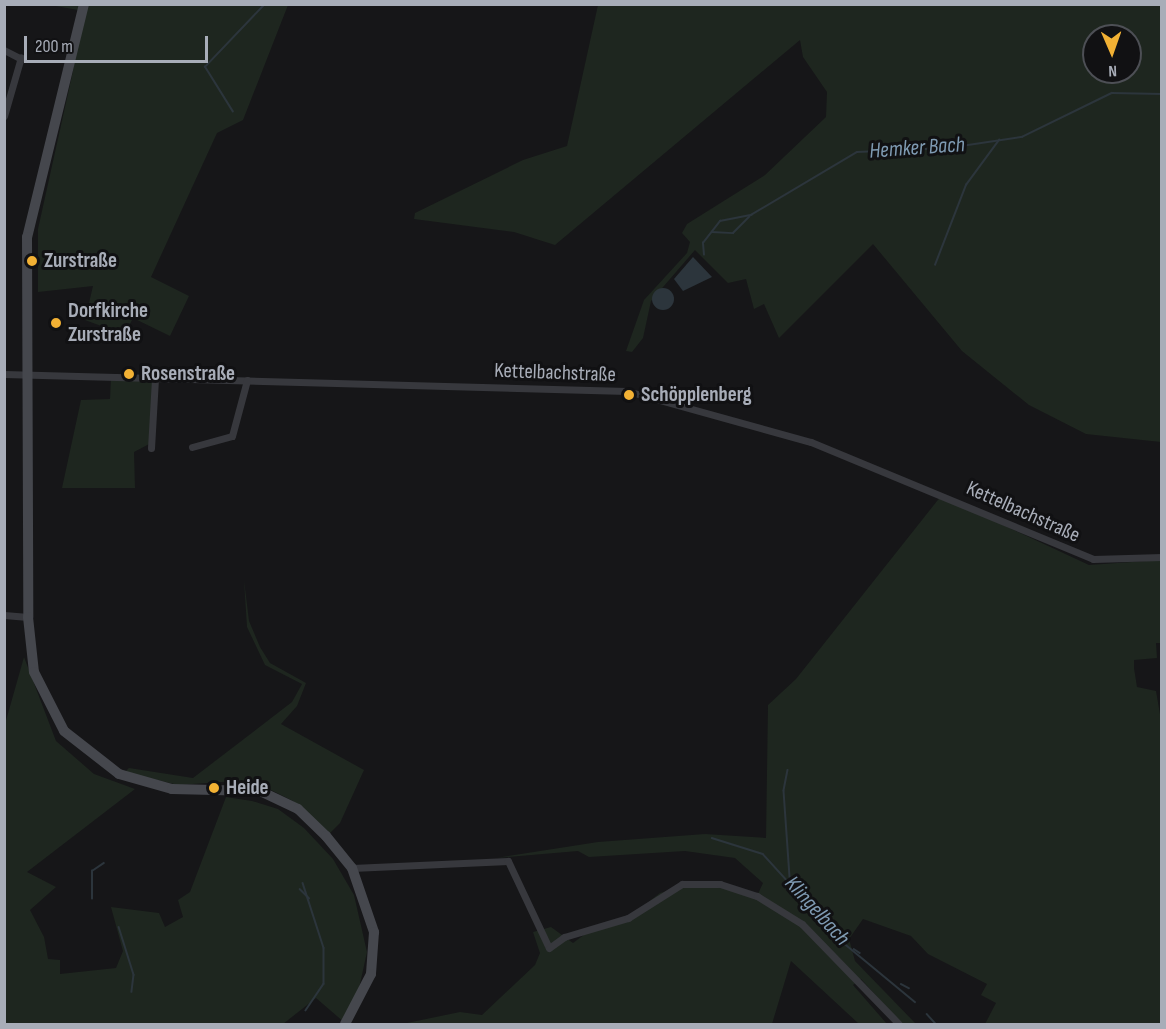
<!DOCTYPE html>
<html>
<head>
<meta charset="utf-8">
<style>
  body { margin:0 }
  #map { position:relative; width:1166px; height:1029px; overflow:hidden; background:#161618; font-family:"Sofia Sans Condensed",sans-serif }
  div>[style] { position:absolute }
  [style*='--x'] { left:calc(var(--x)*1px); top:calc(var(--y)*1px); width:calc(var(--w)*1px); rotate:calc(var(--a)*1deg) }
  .green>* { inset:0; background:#1e261f }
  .water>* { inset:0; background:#2c353c }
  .round { border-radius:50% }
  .stream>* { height:1.5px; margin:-0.75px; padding:0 0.75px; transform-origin:0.75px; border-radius:0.75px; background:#2c353c }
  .street>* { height:7px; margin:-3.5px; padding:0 3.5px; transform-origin:3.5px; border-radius:3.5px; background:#37383d }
  .secondary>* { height:10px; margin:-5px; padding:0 5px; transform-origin:5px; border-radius:5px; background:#45474d }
  .dots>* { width:16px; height:16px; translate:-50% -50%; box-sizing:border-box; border:3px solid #111113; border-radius:50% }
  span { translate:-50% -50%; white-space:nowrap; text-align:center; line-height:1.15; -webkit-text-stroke:6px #111113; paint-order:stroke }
  .poi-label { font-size:21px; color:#a8adb8; font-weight:700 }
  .left { translate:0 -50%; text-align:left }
  .street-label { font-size:21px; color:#a8adb8 }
  .water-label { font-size:22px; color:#7f9bb3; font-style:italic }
  .frame { position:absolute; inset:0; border:6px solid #a8adb8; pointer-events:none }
  .north { position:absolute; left:1082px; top:24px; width:60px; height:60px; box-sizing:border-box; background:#111113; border:2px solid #4d4f55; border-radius:50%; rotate:178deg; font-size:16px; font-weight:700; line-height:24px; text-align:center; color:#a8adb8 }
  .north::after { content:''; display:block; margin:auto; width:21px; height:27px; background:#f2b134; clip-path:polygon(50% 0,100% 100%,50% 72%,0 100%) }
  .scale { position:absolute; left:24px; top:36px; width:184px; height:27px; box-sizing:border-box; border:3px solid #a8adb8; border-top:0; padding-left:8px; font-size:18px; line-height:21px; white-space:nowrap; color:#a8adb8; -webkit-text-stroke:4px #111113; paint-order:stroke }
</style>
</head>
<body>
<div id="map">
  <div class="green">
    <i style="clip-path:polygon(50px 5px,288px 5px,243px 120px,217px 133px,151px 277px,189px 296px,170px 336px,133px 318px,122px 340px,99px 339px,104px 327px,85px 320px,93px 286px,38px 292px,38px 229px,73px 71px,78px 10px)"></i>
    <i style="clip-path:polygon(evenodd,598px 5px,1161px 5px,1161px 442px,1086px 434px,1029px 405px,962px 351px,873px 244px,779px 338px,764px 304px,754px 309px,746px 279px,728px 283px,695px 250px,651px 301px,643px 338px,632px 352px,626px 351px,644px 300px,687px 253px,690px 242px,682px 233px,687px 224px,765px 175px,826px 117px,827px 92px,803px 57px,800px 40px,555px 245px,514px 232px,414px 219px,415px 213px,523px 160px,567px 146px,598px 5px,1094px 36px,1130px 36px,1130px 72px,1094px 72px,1094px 36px)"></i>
    <i style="clip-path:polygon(111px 378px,155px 378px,153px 442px,134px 452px,135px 488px,62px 488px,81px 400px,110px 399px)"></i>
    <i style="clip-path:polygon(941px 496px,1089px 565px,1161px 560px,1161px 643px,1156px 643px,1157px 658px,1134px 660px,1134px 668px,1137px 687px,1156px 691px,1161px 720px,1161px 1024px,985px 1024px,996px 1003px,981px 995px,987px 984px,928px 954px,911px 936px,863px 919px,849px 939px,855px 961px,916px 1024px,902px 1024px,861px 979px,853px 985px,887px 1024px,859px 1024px,791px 961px,772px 1024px,402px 1024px,460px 1012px,482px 1015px,535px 965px,540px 953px,533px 932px,551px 927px,573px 943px,589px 931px,628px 918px,660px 893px,704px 881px,757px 896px,763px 883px,735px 858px,685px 851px,589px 857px,578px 851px,496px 858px,598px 842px,705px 834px,766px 838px,768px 705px,796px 679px)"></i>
    <i style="clip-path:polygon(244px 580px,249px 621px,260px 647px,270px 663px,306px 683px,297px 706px,281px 724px,364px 770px,340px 823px,329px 834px,293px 801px,271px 790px,236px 781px,178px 785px,125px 772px,129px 768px,193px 778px,292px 702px,302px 684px,265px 665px,247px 627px)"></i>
    <i style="clip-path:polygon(24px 657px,56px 741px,94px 774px,135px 789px,27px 872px,56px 887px,30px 910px,44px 937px,48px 959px,60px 960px,60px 974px,116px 968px,123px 951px,111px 907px,159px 913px,165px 927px,183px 917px,178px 900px,190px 892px,226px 797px,252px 801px,278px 809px,304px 828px,333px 859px,354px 895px,367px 952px,356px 1002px,345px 1023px,316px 998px,283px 1024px,5px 1024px,5px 724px)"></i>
  </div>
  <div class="water">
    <i style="clip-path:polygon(693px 257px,712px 277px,683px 291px,674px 279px)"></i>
    <i class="round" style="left:652px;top:288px;width:22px;height:22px"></i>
  </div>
  <div class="stream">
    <i style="--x:233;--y:112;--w:53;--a:-121.9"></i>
    <i style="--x:205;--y:67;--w:87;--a:-46.4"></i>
    <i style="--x:712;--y:232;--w:21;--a:3"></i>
    <i style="--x:733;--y:233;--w:23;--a:-45"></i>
    <i style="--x:704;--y:255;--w:12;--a:-95"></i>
    <i style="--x:703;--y:243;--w:28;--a:-52"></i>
    <i style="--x:720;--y:221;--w:32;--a:-11"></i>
    <i style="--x:751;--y:215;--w:123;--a:-30.7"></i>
    <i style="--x:857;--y:152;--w:91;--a:-2.5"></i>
    <i style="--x:948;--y:148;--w:75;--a:-8.5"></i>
    <i style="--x:1022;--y:137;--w:100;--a:-26.1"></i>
    <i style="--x:1112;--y:93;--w:50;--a:1.1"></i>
    <i style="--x:935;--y:265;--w:86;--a:-68.8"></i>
    <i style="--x:966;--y:185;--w:56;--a:-53.7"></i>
    <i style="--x:788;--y:770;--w:21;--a:101"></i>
    <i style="--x:784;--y:791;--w:86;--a:86"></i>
    <i style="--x:712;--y:838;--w:53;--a:17.4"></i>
    <i style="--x:763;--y:854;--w:122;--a:47.7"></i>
    <i style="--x:845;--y:944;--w:91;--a:39.6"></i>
    <i style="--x:303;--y:883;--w:68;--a:72.1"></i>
    <i style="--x:324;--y:948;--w:36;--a:90"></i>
    <i style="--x:324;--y:984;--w:32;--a:124"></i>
    <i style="--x:300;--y:889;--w:13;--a:45"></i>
    <i style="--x:92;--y:899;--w:28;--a:-90"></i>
    <i style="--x:92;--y:871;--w:14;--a:-34"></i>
    <i style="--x:119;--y:927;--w:50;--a:72.6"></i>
    <i style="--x:134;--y:975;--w:17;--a:97"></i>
    <i style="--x:854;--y:949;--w:7;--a:34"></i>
    <i style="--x:901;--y:984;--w:9;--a:27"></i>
    <i style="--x:927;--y:1014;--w:13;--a:48"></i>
  </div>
  <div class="street">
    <i style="--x:4;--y:50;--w:16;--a:27"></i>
    <i style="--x:4;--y:116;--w:61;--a:-73.9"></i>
    <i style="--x:4;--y:374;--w:623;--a:1.56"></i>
    <i style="--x:627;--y:391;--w:191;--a:15.5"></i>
    <i style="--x:811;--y:442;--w:305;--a:22.5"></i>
    <i style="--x:1093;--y:559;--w:69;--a:-1.7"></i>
    <i style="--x:192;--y:447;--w:41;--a:-15.4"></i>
    <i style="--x:232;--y:436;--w:58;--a:-75"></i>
    <i style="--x:151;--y:448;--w:70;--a:-86.7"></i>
    <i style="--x:4;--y:615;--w:24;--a:5"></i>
    <i style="--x:352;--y:868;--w:156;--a:-2.6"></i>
    <i style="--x:508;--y:861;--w:96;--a:64.8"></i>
    <i style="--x:549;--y:948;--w:19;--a:-36"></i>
    <i style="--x:564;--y:937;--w:67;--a:-16.5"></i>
    <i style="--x:628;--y:918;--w:64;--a:-32.2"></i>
    <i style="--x:682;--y:884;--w:38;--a:0"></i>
    <i style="--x:720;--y:884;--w:39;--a:18"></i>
    <i style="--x:757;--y:896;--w:53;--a:31.9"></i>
    <i style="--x:802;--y:924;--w:139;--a:45.9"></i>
  </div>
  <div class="secondary">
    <i style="--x:84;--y:4;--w:240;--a:103.7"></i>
    <i style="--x:27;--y:237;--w:380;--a:89.8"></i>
    <i style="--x:28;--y:617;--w:55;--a:83.8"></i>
    <i style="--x:34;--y:672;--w:66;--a:63"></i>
    <i style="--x:64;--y:731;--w:70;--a:38"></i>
    <i style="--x:119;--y:774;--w:55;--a:15.8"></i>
    <i style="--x:172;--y:789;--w:88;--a:1.3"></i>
    <i style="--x:260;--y:791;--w:42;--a:25.3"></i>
    <i style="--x:298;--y:809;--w:39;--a:44"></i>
    <i style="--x:326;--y:836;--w:41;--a:50.9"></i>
    <i style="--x:352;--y:868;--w:68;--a:71"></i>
    <i style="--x:374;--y:932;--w:42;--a:94.1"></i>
    <i style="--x:371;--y:974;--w:56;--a:117.5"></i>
  </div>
  <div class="dots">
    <i style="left:32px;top:261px;background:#f2b134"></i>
    <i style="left:56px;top:323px;background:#f2b134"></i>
    <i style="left:129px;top:374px;background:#f2b134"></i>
    <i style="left:629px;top:395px;background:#f2b134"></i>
    <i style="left:214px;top:788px;background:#f2b134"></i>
  </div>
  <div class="poi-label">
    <span class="left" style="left:44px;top:261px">Zurstraße</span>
    <span class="left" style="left:68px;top:323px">Dorfkirche<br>Zurstraße</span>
    <span class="left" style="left:141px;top:374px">Rosenstraße</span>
    <span class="left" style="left:641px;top:395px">Schöpplenberg</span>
    <span class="left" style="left:226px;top:788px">Heide</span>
  </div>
  <div class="street-label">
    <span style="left:555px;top:373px;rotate:2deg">Kettelbachstraße</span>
    <span style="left:1023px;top:512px;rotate:24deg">Kettelbachstraße</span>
  </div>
  <div class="water-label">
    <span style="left:917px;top:148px;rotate:-4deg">Hemker Bach</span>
    <span style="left:817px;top:911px;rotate:48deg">Klingelbach</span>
  </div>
  <div class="frame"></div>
  <div class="north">N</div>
  <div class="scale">200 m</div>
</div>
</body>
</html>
